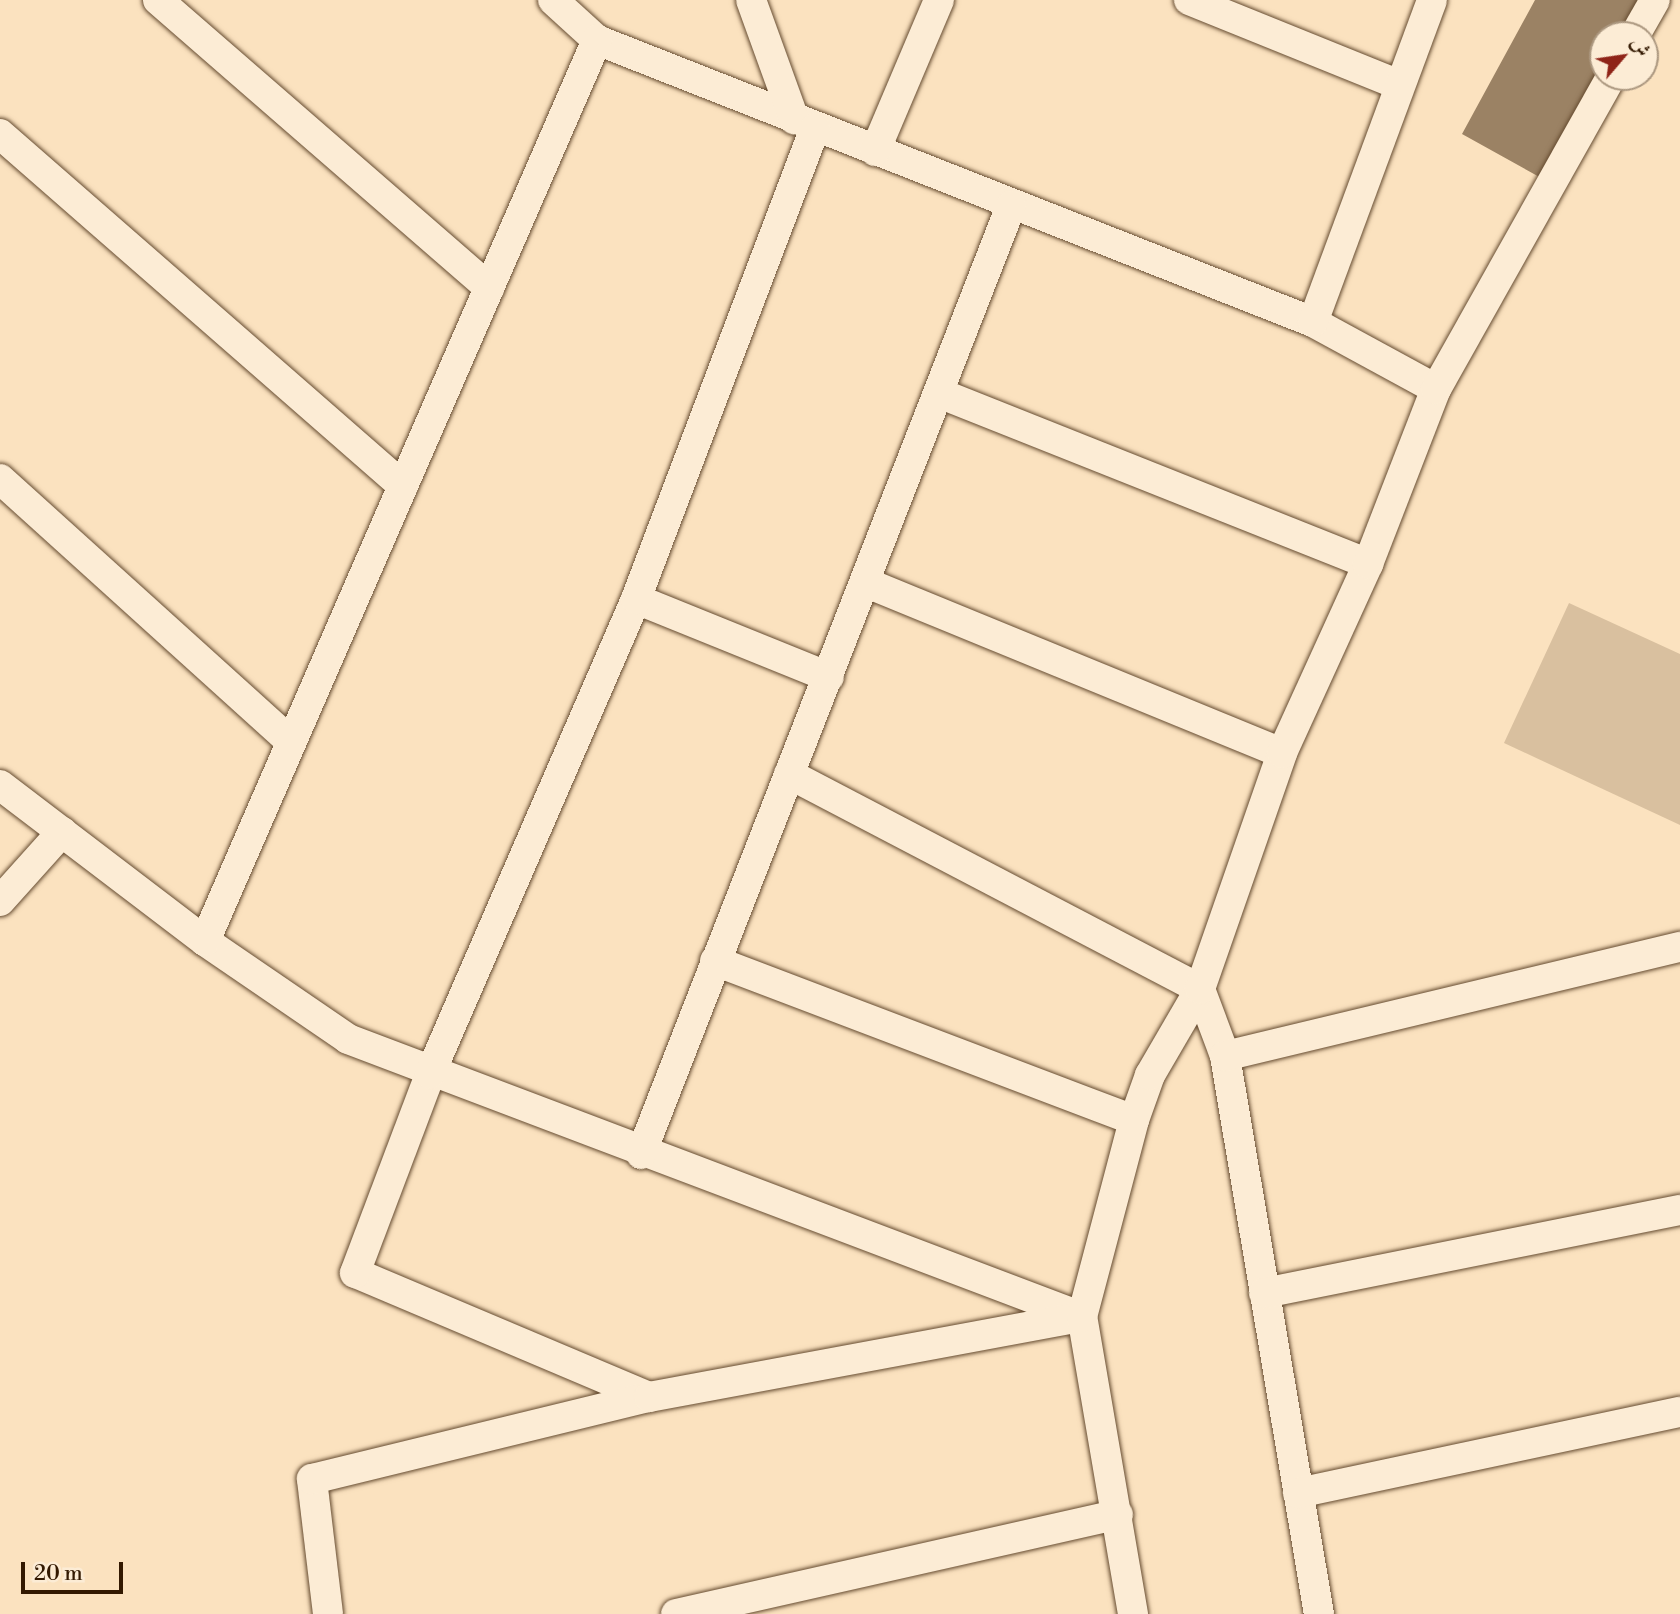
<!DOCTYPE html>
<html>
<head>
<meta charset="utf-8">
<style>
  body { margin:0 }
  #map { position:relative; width:1680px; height:1614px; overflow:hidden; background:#fbe2bf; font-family:"Libre Bodoni",Amiri,serif }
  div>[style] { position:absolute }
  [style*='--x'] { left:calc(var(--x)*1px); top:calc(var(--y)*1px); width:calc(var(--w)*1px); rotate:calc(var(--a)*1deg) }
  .green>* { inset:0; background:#d9c09f }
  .building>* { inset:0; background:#9b8264 }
  .roads { filter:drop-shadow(0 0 2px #654b30) drop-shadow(0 0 2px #654b30) }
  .street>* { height:30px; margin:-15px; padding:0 15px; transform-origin:15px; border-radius:15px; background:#fcecd5 }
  span { translate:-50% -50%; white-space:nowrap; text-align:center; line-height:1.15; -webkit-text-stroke:7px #fcecd5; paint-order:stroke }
  .north { position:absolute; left:1589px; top:21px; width:70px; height:70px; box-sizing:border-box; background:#fcecd5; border:2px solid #ac9880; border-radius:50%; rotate:61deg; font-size:19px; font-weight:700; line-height:28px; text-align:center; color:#331901 }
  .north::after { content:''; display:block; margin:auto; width:24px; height:32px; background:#8f2418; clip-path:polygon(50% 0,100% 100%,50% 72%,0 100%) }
  .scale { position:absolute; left:21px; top:1562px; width:102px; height:32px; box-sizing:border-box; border:4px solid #331901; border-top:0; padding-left:9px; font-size:21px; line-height:24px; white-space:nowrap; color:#331901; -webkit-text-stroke:5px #fcecd5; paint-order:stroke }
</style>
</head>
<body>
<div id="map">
  <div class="green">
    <i style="clip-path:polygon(1569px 603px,1680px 654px,1680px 825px,1504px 743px)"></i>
  </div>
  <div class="building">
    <i style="clip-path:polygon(1535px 0,1640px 0,1621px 35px,1603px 35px,1603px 68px,1543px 179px,1462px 134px)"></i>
  </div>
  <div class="roads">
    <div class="street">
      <i style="--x:158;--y:0;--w:439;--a:41"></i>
      <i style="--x:553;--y:0;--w:59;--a:42.3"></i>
      <i style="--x:597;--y:40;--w:770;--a:21.5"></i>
      <i style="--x:1313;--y:322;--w:140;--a:28.6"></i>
      <i style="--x:751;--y:0;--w:127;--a:70.1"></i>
      <i style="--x:1189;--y:0;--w:227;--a:22"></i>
      <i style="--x:1635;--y:35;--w:40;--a:-60.3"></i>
      <i style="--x:0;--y:134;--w:535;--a:41.14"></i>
      <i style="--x:875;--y:151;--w:164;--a:-67"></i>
      <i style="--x:1313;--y:322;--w:343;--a:-69.7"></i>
      <i style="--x:939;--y:393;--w:462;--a:21.7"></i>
      <i style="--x:0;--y:479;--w:392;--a:42.1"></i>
      <i style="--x:867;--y:583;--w:448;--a:22.3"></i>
      <i style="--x:636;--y:599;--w:208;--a:22"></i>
      <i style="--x:789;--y:774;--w:464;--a:27.6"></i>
      <i style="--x:1200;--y:989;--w:72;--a:69.5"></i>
      <i style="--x:1225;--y:1056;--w:566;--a:80.44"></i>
      <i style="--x:0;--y:785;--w:258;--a:37.3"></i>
      <i style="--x:205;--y:941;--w:173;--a:34.4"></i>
      <i style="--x:348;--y:1039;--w:785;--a:20.74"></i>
      <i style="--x:0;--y:901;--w:93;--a:-48.1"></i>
      <i style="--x:205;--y:941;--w:983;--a:-66.49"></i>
      <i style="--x:715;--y:961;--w:448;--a:20.8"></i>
      <i style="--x:1225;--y:1056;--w:468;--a:-13.5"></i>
      <i style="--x:641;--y:1154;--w:1018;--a:-68.68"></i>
      <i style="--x:1264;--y:1293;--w:424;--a:-11.3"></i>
      <i style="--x:649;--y:1397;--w:319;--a:-157.1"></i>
      <i style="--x:355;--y:1273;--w:213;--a:-69.3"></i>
      <i style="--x:430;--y:1074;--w:518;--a:-66.55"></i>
      <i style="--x:636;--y:599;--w:504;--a:-69.19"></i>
      <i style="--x:1298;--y:1493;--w:390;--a:-12"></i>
      <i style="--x:328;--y:1614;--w:136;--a:-96.8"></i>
      <i style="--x:312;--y:1479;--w:347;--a:-13.7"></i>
      <i style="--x:649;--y:1397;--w:440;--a:-10.5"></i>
      <i style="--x:676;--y:1614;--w:453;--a:-12.7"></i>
      <i style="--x:1133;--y:1614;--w:301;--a:-99.7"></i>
      <i style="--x:1082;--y:1317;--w:204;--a:-75.2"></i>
      <i style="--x:1134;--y:1120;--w:48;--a:-70.4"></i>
      <i style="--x:1150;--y:1075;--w:99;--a:-59.8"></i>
      <i style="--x:1200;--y:989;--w:250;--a:-70.8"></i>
      <i style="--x:1282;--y:753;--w:208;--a:-65.5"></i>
      <i style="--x:1368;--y:564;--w:188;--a:-68.8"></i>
      <i style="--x:1436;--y:389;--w:358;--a:-60.7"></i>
    </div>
  </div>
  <div class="north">ش</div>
  <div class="scale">20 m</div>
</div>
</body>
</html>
